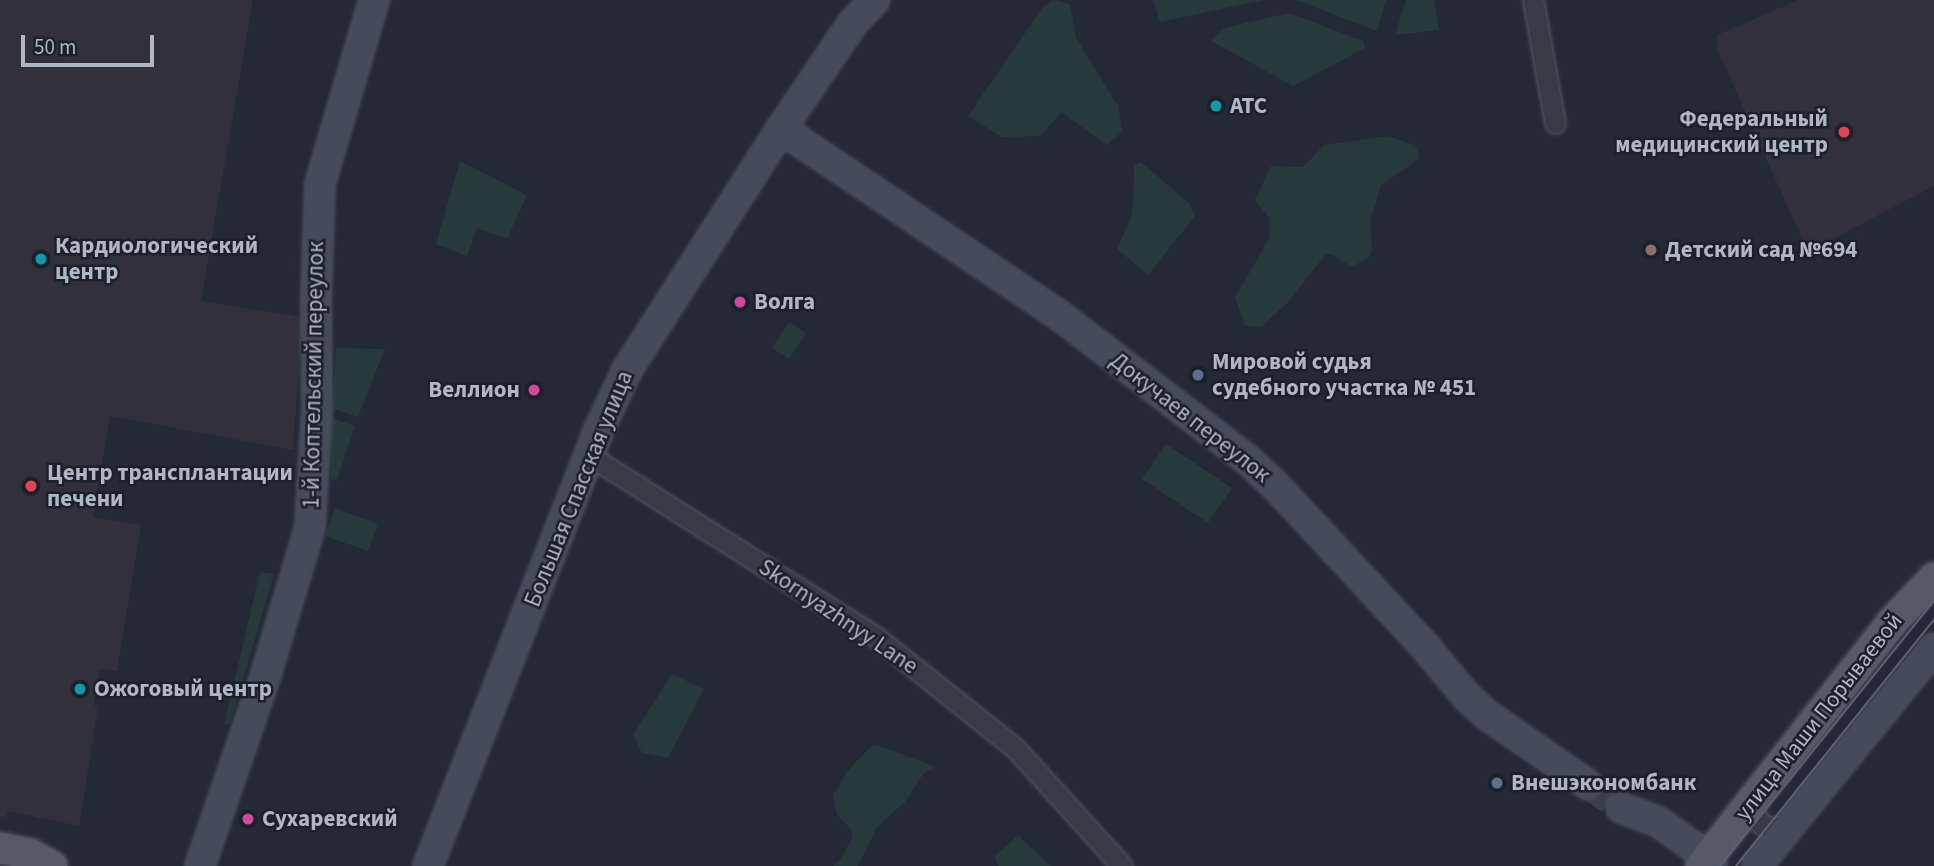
<!DOCTYPE html>
<html>
<head>
<meta charset="utf-8">
<style>
  body { margin:0 }
  #map { position:relative; width:1934px; height:866px; overflow:hidden; background:#232935; font-family:"Source Sans 3",sans-serif }
  div>[style] { position:absolute }
  [style*='--x'] { left:calc(var(--x)*1px); top:calc(var(--y)*1px); width:calc(var(--w)*1px); rotate:calc(var(--a)*1deg) }
  .medical>* { inset:0; background:#32303b }
  .green>* { inset:0; background:#28393b }
  .secondary-tunnel>* { height:28px; margin-top:-14px; transform-origin:0; background:repeating-linear-gradient(90deg,#383e4a 0 28px,transparent 0 42px) }
  .roads { filter:drop-shadow(0 0 2px #505661) drop-shadow(0 0 2px #505661) }
  .street>* { height:19px; margin:-9.5px; padding:0 9.5px; transform-origin:9.5px; border-radius:9.5px; background:#363c46 }
  .secondary>* { height:28px; margin:-14px; padding:0 14px; transform-origin:14px; border-radius:14px; background:#444b59 }
  .primary>* { height:30px; margin:-15px; padding:0 15px; transform-origin:15px; border-radius:15px; background:#545a66 }
  .tram>* { height:2px; margin:-1px; padding:0 1px; transform-origin:1px; border-radius:1px; background:#5a616f }
  .dots>* { width:19px; height:19px; translate:-50% -50%; box-sizing:border-box; border:4px solid #1b212b; border-radius:50% }
  span { translate:-50% -50%; white-space:nowrap; text-align:center; line-height:1.15; -webkit-text-stroke:5px #1b212b; paint-order:stroke }
  .poi-label { font-size:23px; color:#b0b6c3; font-weight:700 }
  .left { translate:0 -50%; text-align:left }
  .right { translate:-100% -50%; text-align:right }
  .street-label { font-size:23px; color:#b0b6c3 }
  .scale { position:absolute; left:21px; top:35px; width:133px; height:32px; box-sizing:border-box; border:4px solid #b0b6c3; border-top:0; padding-left:9px; font-size:21px; line-height:24px; white-space:nowrap; color:#b0b6c3; -webkit-text-stroke:5px #1b212b; paint-order:stroke }
</style>
</head>
<body>
<div id="map">
  <div class="medical">
    <i style="clip-path:polygon(0 0,253px 0,201px 301px,303px 317px,293px 450px,110px 416px,93px 517px,141px 525px,117px 671px,100px 669px,94px 705px,98px 707px,79px 826px,8px 811px,6px 817px,0 816px)"></i>
    <i style="clip-path:polygon(1798px 0,1934px 0,1934px 186px,1808px 252px,1717px 49px,1717px 35px)"></i>
  </div>
  <div class="green">
    <i style="clip-path:polygon(1053px 0,1070px 4px,1076px 38px,1118px 106px,1122px 132px,1107px 145px,1061px 112px,1041px 136px,1002px 137px,968px 116px,1043px 7px)"></i>
    <i style="clip-path:polygon(1153px 0,1264px 0,1160px 22px)"></i>
    <i style="clip-path:polygon(1296px 0,1386px 0,1377px 31px)"></i>
    <i style="clip-path:polygon(1406px 0,1434px 0,1439px 30px,1395px 35px)"></i>
    <i style="clip-path:polygon(1289px 13px,1363px 41px,1365px 48px,1293px 86px,1211px 41px,1224px 28px)"></i>
    <i style="clip-path:polygon(1387px 136px,1415px 145px,1420px 158px,1381px 185px,1371px 219px,1372px 252px,1369px 257px,1352px 267px,1331px 254px,1325px 255px,1288px 302px,1261px 327px,1245px 326px,1235px 297px,1269px 239px,1270px 219px,1255px 200px,1271px 166px,1303px 167px,1324px 145px)"></i>
    <i style="clip-path:polygon(460px 161px,527px 195px,507px 239px,477px 228px,467px 256px,436px 244px)"></i>
    <i style="clip-path:polygon(1141px 162px,1189px 203px,1195px 216px,1148px 275px,1117px 249px,1132px 215px,1134px 166px)"></i>
    <i style="clip-path:polygon(789px 322px,806px 333px,789px 359px,772px 348px)"></i>
    <i style="clip-path:polygon(336px 348px,385px 349px,358px 417px,333px 409px)"></i>
    <i style="clip-path:polygon(332px 418px,355px 426px,337px 481px,331px 479px)"></i>
    <i style="clip-path:polygon(1166px 444px,1232px 488px,1208px 523px,1142px 479px)"></i>
    <i style="clip-path:polygon(335px 508px,378px 524px,368px 551px,325px 536px)"></i>
    <i style="clip-path:polygon(260px 572px,274px 574px,230px 724px,224px 725px)"></i>
    <i style="clip-path:polygon(672px 674px,704px 689px,668px 758px,642px 753px,633px 735px)"></i>
    <i style="clip-path:polygon(877px 745px,936px 767px,924px 773px,905px 802px,877px 827px,858px 866px,833px 866px,841px 859px,852px 838px,851px 829px,837px 815px,833px 796px,847px 772px,869px 748px)"></i>
    <i style="clip-path:polygon(1018px 835px,1051px 866px,998px 866px,995px 856px)"></i>
  </div>
  <div class="secondary-tunnel">
    <i style="--x:1587;--y:784;--w:42;--a:35.2"></i>
  </div>
  <div class="roads">
    <div class="street">
      <i style="--x:1533;--y:0;--w:125;--a:79.9"></i>
      <i style="--x:590;--y:456;--w:338;--a:32.3"></i>
      <i style="--x:876;--y:637;--w:178;--a:38.6"></i>
      <i style="--x:1015;--y:748;--w:159;--a:47.8"></i>
      <i style="--x:1758;--y:794;--w:19;--a:102"></i>
      <i style="--x:1754;--y:813;--w:13;--a:58"></i>
      <i style="--x:1761;--y:824;--w:13;--a:23"></i>
      <i style="--x:1773;--y:829;--w:19;--a:-18"></i>
    </div>
    <div class="secondary">
      <i style="--x:781;--y:129;--w:334;--a:33.8"></i>
      <i style="--x:1059;--y:315;--w:238;--a:37.5"></i>
      <i style="--x:1248;--y:460;--w:34;--a:43"></i>
      <i style="--x:1273;--y:483;--w:226;--a:47.1"></i>
      <i style="--x:1427;--y:649;--w:62;--a:50.2"></i>
      <i style="--x:1467;--y:697;--w:27;--a:42"></i>
      <i style="--x:1487;--y:715;--w:121;--a:34.6"></i>
      <i style="--x:1621;--y:808;--w:38;--a:20"></i>
      <i style="--x:1657;--y:821;--w:62;--a:35.2"></i>
      <i style="--x:1708;--y:857;--w:10;--a:66"></i>
      <i style="--x:200;--y:866;--w:203;--a:-71"></i>
      <i style="--x:266;--y:674;--w:153;--a:-73.3"></i>
      <i style="--x:310;--y:527;--w:117;--a:-86.6"></i>
      <i style="--x:317;--y:410;--w:110;--a:-90.5"></i>
      <i style="--x:316;--y:300;--w:116;--a:-88"></i>
      <i style="--x:320;--y:184;--w:192;--a:-73.6"></i>
      <i style="--x:428;--y:866;--w:466;--a:-68.6"></i>
      <i style="--x:598;--y:432;--w:68;--a:-64.9"></i>
      <i style="--x:627;--y:370;--w:286;--a:-57.4"></i>
      <i style="--x:781;--y:129;--w:127;--a:-55.9"></i>
      <i style="--x:852;--y:24;--w:33;--a:-47"></i>
      <i style="--x:1757;--y:866;--w:281;--a:-50.9"></i>
    </div>
    <div class="primary">
      <i style="--x:0;--y:848;--w:31;--a:11"></i>
      <i style="--x:30;--y:854;--w:25;--a:29"></i>
      <i style="--x:1701;--y:866;--w:310;--a:-51.9"></i>
      <i style="--x:1892;--y:622;--w:61;--a:-46.3"></i>
    </div>
  </div>
  <div class="tram">
    <i style="--x:1720;--y:866;--w:341;--a:-51.1"></i>
    <i style="--x:1736;--y:866;--w:316;--a:-51.2"></i>
  </div>
  <div class="dots">
    <i style="left:1216px;top:106px;background:#0f9aa8"></i>
    <i style="left:1844px;top:132px;background:#e0444e"></i>
    <i style="left:1651px;top:250px;background:#8d6e63"></i>
    <i style="left:41px;top:259px;background:#0f9aa8"></i>
    <i style="left:740px;top:302px;background:#d1479c"></i>
    <i style="left:1198px;top:375px;background:#5c6f8a"></i>
    <i style="left:534px;top:390px;background:#d1479c"></i>
    <i style="left:31px;top:486px;background:#e0444e"></i>
    <i style="left:80px;top:689px;background:#0f9aa8"></i>
    <i style="left:1497px;top:783px;background:#5c6f8a"></i>
    <i style="left:248px;top:819px;background:#d1479c"></i>
  </div>
  <div class="poi-label">
    <span class="left" style="left:1230px;top:106px">АТС</span>
    <span class="right" style="left:1828px;top:132px">Федеральный<br>медицинский центр</span>
    <span class="left" style="left:55px;top:259px">Кардиологический<br>центр</span>
    <span class="left" style="left:1665px;top:250px">Детский сад №694</span>
    <span class="left" style="left:754px;top:302px">Волга</span>
    <span class="left" style="left:1212px;top:375px">Мировой судья<br>судебного участка № 451</span>
    <span class="right" style="left:520px;top:390px">Веллион</span>
    <span class="left" style="left:47px;top:486px">Центр трансплантации<br>печени</span>
    <span class="left" style="left:94px;top:689px">Ожоговый центр</span>
    <span class="left" style="left:1511px;top:783px">Внешэкономбанк</span>
    <span class="left" style="left:262px;top:819px">Сухаревский</span>
  </div>
  <div class="street-label">
    <span style="left:314px;top:375px;rotate:-89deg">1-й Коптельский переулок</span>
    <span style="left:1190px;top:418px;rotate:38deg">Докучаев переулок</span>
    <span style="left:579px;top:489px;rotate:-68deg">Большая Спасская улица</span>
    <span style="left:838px;top:617px;rotate:34deg">Skornyazhnyy Lane</span>
    <span style="left:1819px;top:717px;rotate:-52deg">улица Маши Порываевой</span>
  </div>
  <div class="scale">50 m</div>
</div>
</body>
</html>
